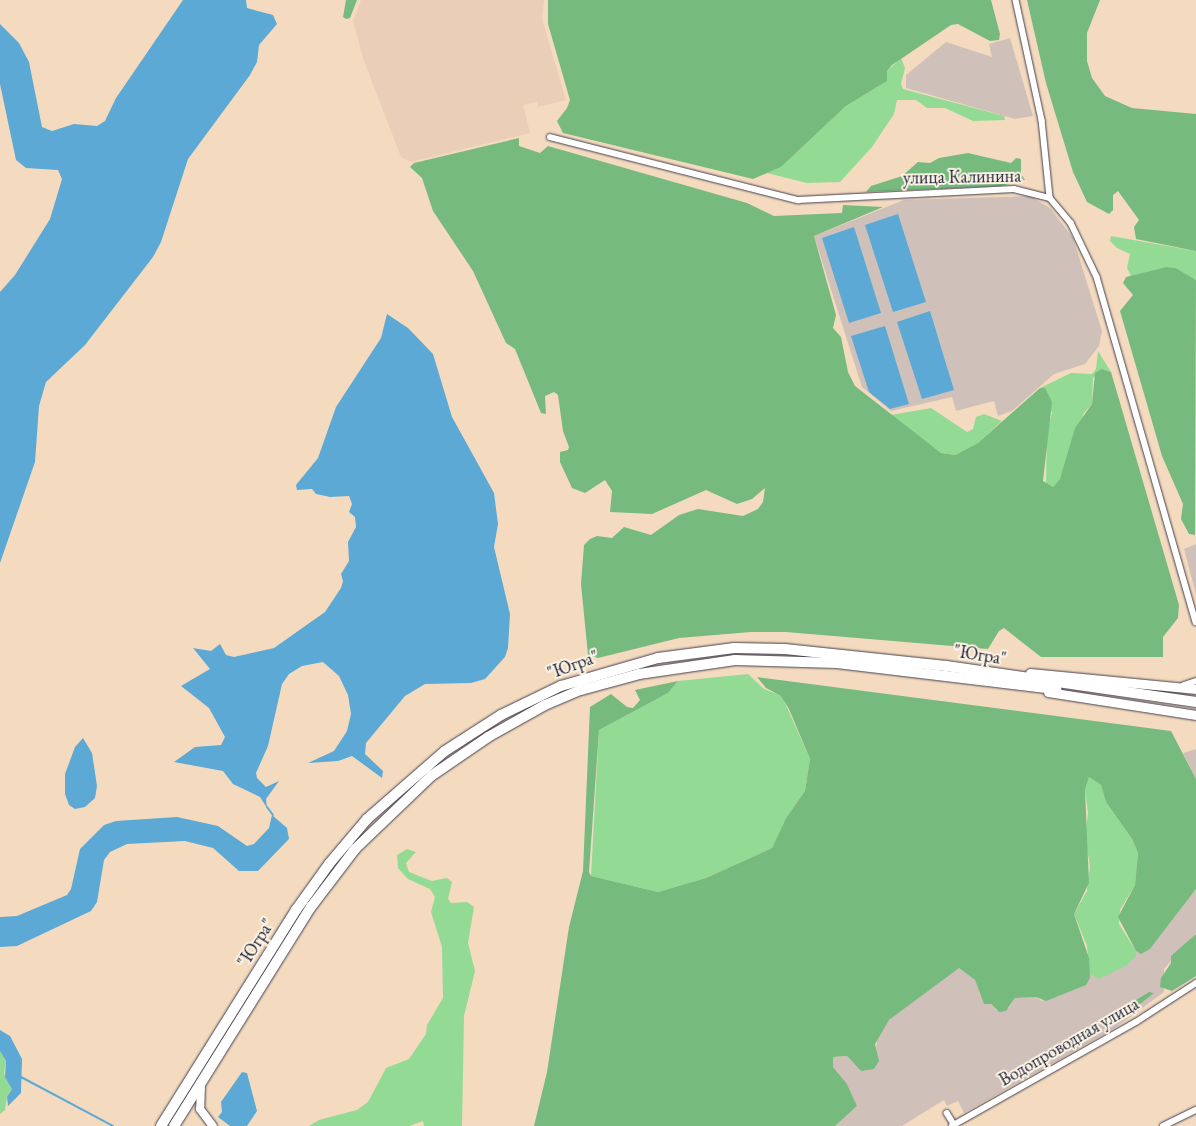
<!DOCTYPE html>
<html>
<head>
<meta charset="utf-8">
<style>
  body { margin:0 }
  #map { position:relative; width:1196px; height:1126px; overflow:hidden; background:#f4dbbf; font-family:"EB Garamond",serif }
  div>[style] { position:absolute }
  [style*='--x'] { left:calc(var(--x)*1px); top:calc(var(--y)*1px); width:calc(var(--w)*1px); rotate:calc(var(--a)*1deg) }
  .built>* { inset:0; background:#eaceb8 }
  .industrial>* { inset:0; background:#cfc1ba }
  .green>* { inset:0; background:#93da94 }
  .forest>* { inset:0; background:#76ba7e }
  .water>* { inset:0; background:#5ba9d4 }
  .stream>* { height:2px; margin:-1px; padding:0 1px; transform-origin:1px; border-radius:1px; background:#5ba9d4 }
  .roads { filter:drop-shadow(0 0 1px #423e4f) drop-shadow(0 0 1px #423e4f) }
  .street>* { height:5.5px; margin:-2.75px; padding:0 2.75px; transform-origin:2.75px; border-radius:2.75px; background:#fff }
  .secondary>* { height:8px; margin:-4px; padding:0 4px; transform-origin:4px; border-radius:4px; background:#fff }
  .primary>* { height:9px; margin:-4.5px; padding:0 4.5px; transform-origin:4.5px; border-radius:4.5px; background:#fff }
  .highway>* { height:10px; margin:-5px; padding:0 5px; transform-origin:5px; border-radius:5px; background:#fff }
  span { translate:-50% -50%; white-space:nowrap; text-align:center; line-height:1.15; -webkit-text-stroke:4px #fcf5e5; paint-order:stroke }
  .street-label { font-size:18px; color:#22223b }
</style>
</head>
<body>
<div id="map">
  <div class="built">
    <i style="clip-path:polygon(361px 0,544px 0,542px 19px,566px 100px,538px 107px,537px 102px,523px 105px,530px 133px,411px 162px,401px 157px,364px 61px,353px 21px)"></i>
  </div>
  <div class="industrial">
    <i style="clip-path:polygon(1010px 38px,1033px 116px,1015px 119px,906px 88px,906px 75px,946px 42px,992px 57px,989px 44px)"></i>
    <i style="clip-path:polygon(1030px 196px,1050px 208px,1073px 238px,1102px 331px,1099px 346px,1085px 364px,1054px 374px,1012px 411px,998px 416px,994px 401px,956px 411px,952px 397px,891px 411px,862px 387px,814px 236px,904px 200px)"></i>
    <i style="clip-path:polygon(1196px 544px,1196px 595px,1184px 549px)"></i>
    <i style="clip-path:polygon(1196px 749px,1196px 779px,1183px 753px)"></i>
    <i style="clip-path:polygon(1196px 889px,1196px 933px,1164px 969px,1164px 992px,1115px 1028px,964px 1113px,958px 1101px,947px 1106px,944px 1100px,902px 1126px,835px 1126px,857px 1106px,847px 1084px,833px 1067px,833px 1057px,847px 1056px,856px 1066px,876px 1052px,877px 1037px,889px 1020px,951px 973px,959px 968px,975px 980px,984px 1004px,991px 1004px,997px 1011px,1009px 1008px,1015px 998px,1036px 997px,1042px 1001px,1087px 983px,1089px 958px,1150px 949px)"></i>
  </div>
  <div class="green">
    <i style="clip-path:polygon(901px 58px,905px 68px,901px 84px,903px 89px,1004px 116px,1005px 120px,973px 121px,945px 108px,927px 108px,916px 100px,897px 100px,894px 114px,872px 147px,840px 182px,807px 183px,767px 173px,781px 167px,846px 106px,887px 81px,887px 71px)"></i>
    <i style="clip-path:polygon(1111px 236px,1196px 251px,1196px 280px,1176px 268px,1166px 267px,1131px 276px,1127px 268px,1130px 254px,1117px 248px,1110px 241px)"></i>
    <i style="clip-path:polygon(1098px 351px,1111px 372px,1102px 369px,1093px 378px,1092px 404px,1084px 413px,1060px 479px,1053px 487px,1046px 485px,1047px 430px,1052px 413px,1040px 388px,1071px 373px,1092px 374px,1096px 369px)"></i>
    <i style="clip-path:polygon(931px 408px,967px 432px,973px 429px,976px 417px,984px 414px,1002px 421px,978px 443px,955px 455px,941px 453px,891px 415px)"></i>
    <i style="clip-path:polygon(748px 674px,764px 689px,782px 696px,810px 759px,805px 791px,786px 818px,772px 848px,706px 878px,658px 892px,591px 876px,599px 730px,668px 693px,678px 681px)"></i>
    <i style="clip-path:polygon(1089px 777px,1101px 785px,1106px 802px,1132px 839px,1138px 853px,1135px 885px,1120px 910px,1119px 924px,1136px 951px,1136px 956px,1127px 965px,1099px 979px,1090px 974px,1087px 946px,1074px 914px,1087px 891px,1090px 866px,1085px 836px,1088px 813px,1085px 790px)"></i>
    <i style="clip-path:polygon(407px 849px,416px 852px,406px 863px,409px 872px,432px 881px,447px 878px,452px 882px,448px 899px,451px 903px,467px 902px,474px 907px,468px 943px,475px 971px,464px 1016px,462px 1126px,424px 1126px,423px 1121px,409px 1126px,309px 1126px,319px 1120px,357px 1110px,368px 1102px,386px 1068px,409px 1059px,426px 1034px,427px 1025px,443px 998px,442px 947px,431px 912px,435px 897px,430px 889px,408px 879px,398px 868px,397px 855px)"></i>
    <i style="clip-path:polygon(0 1051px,6px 1061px,4px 1073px,12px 1089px,7px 1097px,5px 1110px,0 1114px)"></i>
  </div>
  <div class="forest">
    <i style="clip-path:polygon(346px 0,357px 0,350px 18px,346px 19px,343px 17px)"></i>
    <i style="clip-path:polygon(548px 0,991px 0,1000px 34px,999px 40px,990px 41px,958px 24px,951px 25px,892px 65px,887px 71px,887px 81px,846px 106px,781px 167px,753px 179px,563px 133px,557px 121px,567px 108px,570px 100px,548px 24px)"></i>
    <i style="clip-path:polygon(1027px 0,1100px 0,1087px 33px,1087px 61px,1092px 78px,1105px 96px,1132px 108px,1196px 114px,1196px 251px,1136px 239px,1134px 227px,1139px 220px,1118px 191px,1113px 195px,1113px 210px,1109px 214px,1087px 202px,1073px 172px,1046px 83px)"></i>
    <i style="clip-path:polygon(519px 138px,519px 146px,540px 153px,548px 146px,747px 203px,774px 216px,842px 213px,843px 205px,883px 207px,814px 236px,836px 315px,833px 328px,841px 337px,848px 372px,855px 386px,941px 453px,955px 455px,978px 443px,1040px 388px,1045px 388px,1052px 402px,1043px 481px,1053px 487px,1060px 479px,1075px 428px,1092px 404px,1095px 373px,1102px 369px,1111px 372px,1179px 605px,1178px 618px,1163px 637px,1163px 657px,1041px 657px,1004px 628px,999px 631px,988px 649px,786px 632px,751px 632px,679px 638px,598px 658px,588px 655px,581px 584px,584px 545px,590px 539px,597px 536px,612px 538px,624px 527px,651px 535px,679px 515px,698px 509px,743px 516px,758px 509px,763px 502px,765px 488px,752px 499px,737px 504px,706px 490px,652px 514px,610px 512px,612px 491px,605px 480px,585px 493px,572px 488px,560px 462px,560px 452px,568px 450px,569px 447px,563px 431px,558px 395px,554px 392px,545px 396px,546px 414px,541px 413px,515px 349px,506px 343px,473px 271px,433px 211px,422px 178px,410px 167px,414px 163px)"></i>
    <i style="clip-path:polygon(968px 153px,1011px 163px,1016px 158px,1021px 159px,1021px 174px,1025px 180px,1001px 186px,866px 192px,871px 186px,902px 176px,918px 162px,930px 163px,939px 158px)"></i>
    <i style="clip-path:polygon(1166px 267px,1176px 268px,1196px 280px,1195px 535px,1189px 534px,1181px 519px,1183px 504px,1162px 456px,1120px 311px,1133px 295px,1123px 283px,1126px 277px)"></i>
    <i style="clip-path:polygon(757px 677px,1171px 731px,1196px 779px,1196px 889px,1150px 949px,1141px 954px,1136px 951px,1118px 917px,1135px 885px,1138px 853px,1132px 839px,1106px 802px,1101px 785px,1089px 777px,1085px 790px,1089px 883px,1074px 914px,1089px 958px,1090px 978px,1086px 985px,1046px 1001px,1036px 997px,1015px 998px,1006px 1011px,999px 1012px,991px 1004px,984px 1004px,975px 980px,959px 968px,889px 1020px,875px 1044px,879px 1061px,874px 1069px,861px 1071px,847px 1056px,833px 1057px,833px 1067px,847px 1084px,857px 1106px,835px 1126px,534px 1126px,547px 1072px,569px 927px,583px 871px,590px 707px,611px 694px,627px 707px,633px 708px,640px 700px,635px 690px,678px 681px,668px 693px,599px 730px,589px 872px,591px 876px,658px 892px,706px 878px,772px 848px,786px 818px,805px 791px,810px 759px,789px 709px,781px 696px,766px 688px)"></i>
    <i style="clip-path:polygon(1196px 934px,1196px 976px,1172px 991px,1160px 987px,1161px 978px,1171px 963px,1171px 956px)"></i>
    <i style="clip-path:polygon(1149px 992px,1154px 993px,1135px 1008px,1136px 1000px)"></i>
  </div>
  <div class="water">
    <i style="clip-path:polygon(183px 0,246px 0,247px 8px,273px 15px,277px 24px,259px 45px,257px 62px,250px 75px,188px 159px,161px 242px,153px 257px,85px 345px,46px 382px,39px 406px,35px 462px,0 563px,0 292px,15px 275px,50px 219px,62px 179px,58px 170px,26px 168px,16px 160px,0 84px,0 24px,19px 43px,29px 62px,42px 127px,52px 131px,74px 124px,97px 126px,105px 121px,116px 98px)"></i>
    <i style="clip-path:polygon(898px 214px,926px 302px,893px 312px,865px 225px)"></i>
    <i style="clip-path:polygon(854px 227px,881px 313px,849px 323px,822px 238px)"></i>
    <i style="clip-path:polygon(930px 311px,954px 390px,922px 399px,897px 322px)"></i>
    <i style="clip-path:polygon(387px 314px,408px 328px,433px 354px,452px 417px,494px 493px,498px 524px,494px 547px,510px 614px,508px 648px,505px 657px,485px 679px,471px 683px,425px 684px,405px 696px,366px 743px,365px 754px,383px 771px,382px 778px,352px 756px,338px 761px,308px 763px,334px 751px,347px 731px,351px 714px,348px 695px,339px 676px,323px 662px,302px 666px,289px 674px,282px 684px,268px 746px,256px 773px,257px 778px,266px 787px,279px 781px,266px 799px,267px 808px,260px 797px,233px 784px,223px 771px,174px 762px,195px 747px,221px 745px,225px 737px,209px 708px,181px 686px,210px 669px,193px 648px,211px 651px,220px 644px,226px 655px,234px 657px,274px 648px,325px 612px,341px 588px,343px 581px,341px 574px,349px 561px,348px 542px,356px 527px,355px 517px,349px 512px,352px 504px,349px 496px,330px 497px,316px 494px,312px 489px,297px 490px,296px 485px,318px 458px,336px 407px,381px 338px)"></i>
    <i style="clip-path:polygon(885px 326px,909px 404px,890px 409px,869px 392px,851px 336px)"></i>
    <i style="clip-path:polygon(83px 738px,92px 753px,97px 786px,95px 798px,85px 807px,75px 809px,69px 805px,65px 794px,65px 774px,75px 747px)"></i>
    <i style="clip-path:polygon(272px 815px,287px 828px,289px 839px,258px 871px,239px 871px,213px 848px,185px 841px,127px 844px,110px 852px,104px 860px,97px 902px,91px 911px,17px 946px,0 947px,0 917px,17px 916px,67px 895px,71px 889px,80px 849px,104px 825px,116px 821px,177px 817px,218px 826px,247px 846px,254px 844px,269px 828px)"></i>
    <i style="clip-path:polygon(0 1030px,10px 1036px,22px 1059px,21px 1093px,8px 1106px,7px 1097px,12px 1089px,5px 1077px,6px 1061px,0 1051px)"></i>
    <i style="clip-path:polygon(242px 1072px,247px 1073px,257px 1111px,247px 1126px,230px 1126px,218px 1117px,222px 1112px,221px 1102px)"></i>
  </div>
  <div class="stream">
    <i style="--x:267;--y:807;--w:10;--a:53"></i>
    <i style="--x:21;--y:1077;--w:104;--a:28"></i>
  </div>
  <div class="roads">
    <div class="street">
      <i style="--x:1016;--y:0;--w:123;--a:77.8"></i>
      <i style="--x:1042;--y:120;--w:78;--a:84.1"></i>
      <i style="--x:550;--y:137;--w:256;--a:14.3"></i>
      <i style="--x:798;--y:200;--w:216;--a:-2.9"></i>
      <i style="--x:1014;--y:189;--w:37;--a:14"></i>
      <i style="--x:1050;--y:198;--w:33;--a:50"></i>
      <i style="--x:1071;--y:223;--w:60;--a:64.3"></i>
      <i style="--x:1097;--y:277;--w:359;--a:74"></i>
      <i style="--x:1184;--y:685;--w:13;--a:-18"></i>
      <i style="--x:947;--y:1113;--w:15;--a:58"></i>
      <i style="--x:952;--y:1126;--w:211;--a:-29.5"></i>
      <i style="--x:1136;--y:1022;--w:72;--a:-33"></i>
      <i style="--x:1163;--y:1126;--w:37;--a:-26"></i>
    </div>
    <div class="secondary">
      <i style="--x:201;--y:1086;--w:23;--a:92"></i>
      <i style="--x:200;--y:1109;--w:21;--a:53"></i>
    </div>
    <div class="primary">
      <i style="--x:1030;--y:673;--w:167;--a:5.5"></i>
      <i style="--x:1048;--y:692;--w:150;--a:8.8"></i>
    </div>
    <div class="highway">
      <i style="--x:161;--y:1126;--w:255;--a:-58"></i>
      <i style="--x:296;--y:910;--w:57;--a:-54.3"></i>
      <i style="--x:329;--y:864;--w:59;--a:-49.8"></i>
      <i style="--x:367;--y:819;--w:103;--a:-41.1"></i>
      <i style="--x:445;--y:751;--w:67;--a:-32.7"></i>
      <i style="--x:501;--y:715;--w:67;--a:-25.8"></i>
      <i style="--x:561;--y:686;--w:101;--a:-16.1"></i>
      <i style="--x:658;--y:658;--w:77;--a:-7.5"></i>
      <i style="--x:734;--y:648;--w:51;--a:1.1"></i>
      <i style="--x:785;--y:649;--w:162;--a:6"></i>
      <i style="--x:946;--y:666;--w:253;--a:8.2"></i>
      <i style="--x:174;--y:1126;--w:258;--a:-58"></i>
      <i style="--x:311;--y:907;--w:73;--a:-52.8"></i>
      <i style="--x:355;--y:849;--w:105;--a:-43.8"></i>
      <i style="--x:431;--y:776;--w:69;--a:-34.4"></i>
      <i style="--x:488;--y:737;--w:65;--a:-29.3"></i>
      <i style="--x:545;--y:705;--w:39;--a:-23"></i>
      <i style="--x:581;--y:690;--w:60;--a:-15.4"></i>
      <i style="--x:639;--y:674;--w:97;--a:-8.3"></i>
      <i style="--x:735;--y:660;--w:102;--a:1.7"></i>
      <i style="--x:837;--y:663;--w:221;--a:6.8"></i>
    </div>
  </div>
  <div class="street-label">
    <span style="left:962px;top:177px;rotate:-1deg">улица Калинина</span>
    <span style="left:980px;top:655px;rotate:9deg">"Югра"</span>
    <span style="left:573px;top:665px;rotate:-20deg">"Югра"</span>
    <span style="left:256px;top:943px;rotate:-58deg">"Югра"</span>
    <span style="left:1069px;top:1042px;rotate:-30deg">Водопроводная улица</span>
  </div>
</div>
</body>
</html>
